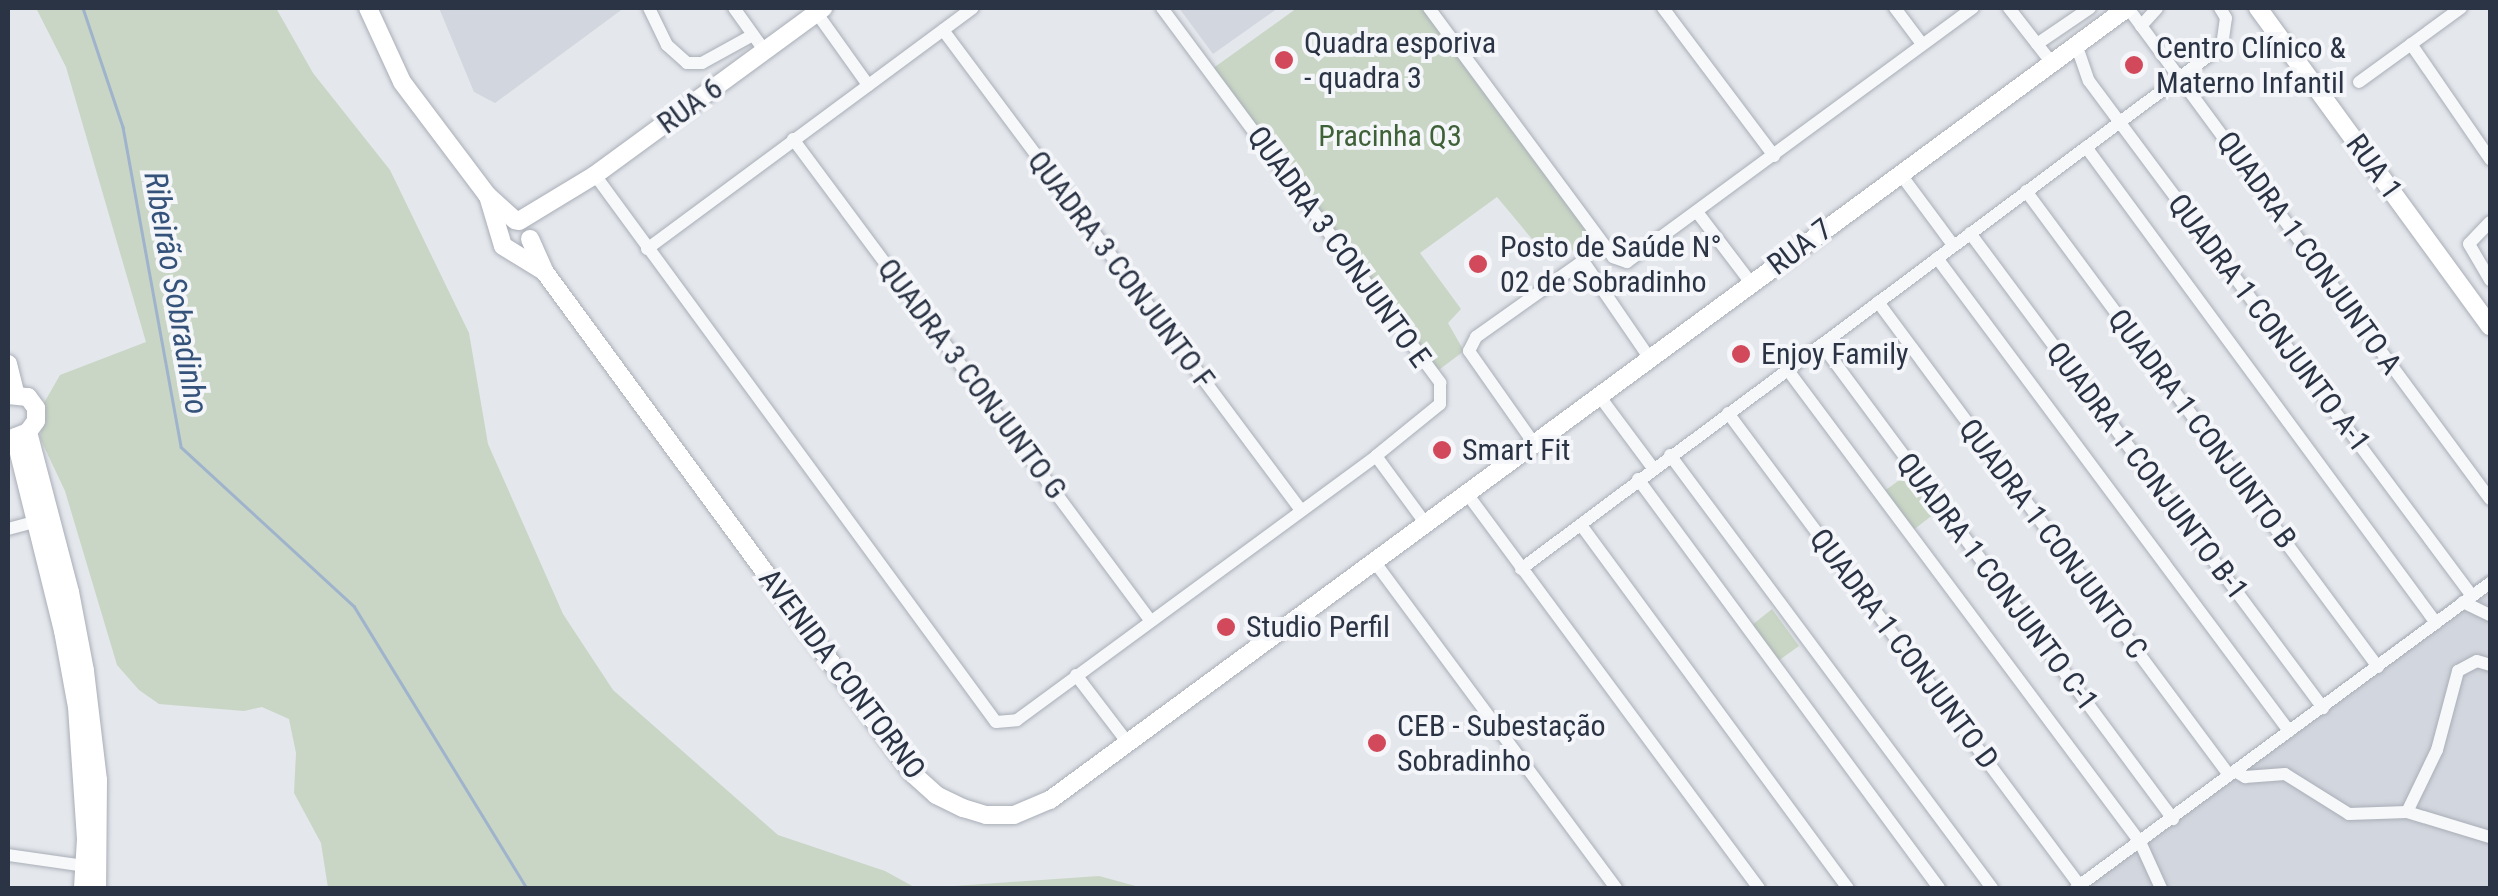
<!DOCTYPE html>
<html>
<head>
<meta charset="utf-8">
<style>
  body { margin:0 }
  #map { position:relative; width:2498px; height:896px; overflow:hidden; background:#e4e7ec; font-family:"Roboto Condensed",sans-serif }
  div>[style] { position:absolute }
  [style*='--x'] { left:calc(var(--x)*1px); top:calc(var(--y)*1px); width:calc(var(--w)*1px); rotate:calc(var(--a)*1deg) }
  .built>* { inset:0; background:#d2d6de }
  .green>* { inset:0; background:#c9d6c5 }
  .stream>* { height:2.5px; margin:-1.25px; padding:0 1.25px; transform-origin:1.25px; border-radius:1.25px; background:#9fb4cc }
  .roads { filter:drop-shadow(0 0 2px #a9aeb7) drop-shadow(0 0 2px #a9aeb7) }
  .street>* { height:12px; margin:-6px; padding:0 6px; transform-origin:6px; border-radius:6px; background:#f7f8fa }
  .secondary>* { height:18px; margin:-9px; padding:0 9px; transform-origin:9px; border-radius:9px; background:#fff }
  .dots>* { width:28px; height:28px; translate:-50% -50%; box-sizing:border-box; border:5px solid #f4f6f9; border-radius:50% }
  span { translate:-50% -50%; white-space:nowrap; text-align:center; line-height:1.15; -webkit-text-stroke:8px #f4f6f9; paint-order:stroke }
  .poi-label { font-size:30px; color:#2b3445 }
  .left { translate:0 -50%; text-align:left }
  .street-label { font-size:30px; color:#2b3445 }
  .park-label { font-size:30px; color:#3f6138 }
  .water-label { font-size:32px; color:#34527a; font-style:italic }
  .frame { position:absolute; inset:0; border:10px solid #2b3445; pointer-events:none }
</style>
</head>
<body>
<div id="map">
  <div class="built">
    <i style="clip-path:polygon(439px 8px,624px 8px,495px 103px,474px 92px)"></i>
    <i style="clip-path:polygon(1179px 8px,1278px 8px,1213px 54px)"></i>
    <i style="clip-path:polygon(2490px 572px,2490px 888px,2067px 888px)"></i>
  </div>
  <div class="green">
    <i style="clip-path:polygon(36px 8px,276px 8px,313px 73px,390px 170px,469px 333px,488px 444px,563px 614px,613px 690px,778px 835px,885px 871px,916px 888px,328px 888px,321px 843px,294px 793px,296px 753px,289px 719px,262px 707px,244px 711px,159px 704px,139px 690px,117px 665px,65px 491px,40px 438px,44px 403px,60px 375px,146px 342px,66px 67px)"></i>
    <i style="clip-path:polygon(1297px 8px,1424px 8px,1602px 248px,1583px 261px,1565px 243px,1537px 245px,1497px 197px,1420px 253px,1461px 309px,1448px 323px,1464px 351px,1436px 372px,1212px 69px)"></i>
    <i style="clip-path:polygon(1905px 476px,1934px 514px,1912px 531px,1883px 492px)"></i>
    <i style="clip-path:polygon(1772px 609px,1799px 646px,1778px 661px,1752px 625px)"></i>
    <i style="clip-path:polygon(1099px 876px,1143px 888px,926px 888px)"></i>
  </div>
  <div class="stream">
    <i style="--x:83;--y:8;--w:126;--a:71.4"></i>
    <i style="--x:123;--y:127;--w:325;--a:79.7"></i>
    <i style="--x:181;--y:447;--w:235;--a:42.6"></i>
    <i style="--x:354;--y:606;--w:331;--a:58.5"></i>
  </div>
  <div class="roads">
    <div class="street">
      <i style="--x:649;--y:8;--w:41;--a:64.1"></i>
      <i style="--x:667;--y:45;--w:27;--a:42"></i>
      <i style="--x:687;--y:63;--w:15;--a:0"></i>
      <i style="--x:702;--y:63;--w:58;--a:-28.8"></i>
      <i style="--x:734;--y:8;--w:52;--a:54.5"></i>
      <i style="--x:1162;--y:8;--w:467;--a:53.4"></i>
      <i style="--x:1440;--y:383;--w:21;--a:90"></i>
      <i style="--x:1440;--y:404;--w:82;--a:140.9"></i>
      <i style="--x:1376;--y:456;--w:84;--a:53.7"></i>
      <i style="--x:1429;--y:8;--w:310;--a:53.5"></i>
      <i style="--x:1613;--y:257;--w:15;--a:20"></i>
      <i style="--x:1627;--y:262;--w:429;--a:-36.3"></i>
      <i style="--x:1663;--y:8;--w:185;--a:53.1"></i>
      <i style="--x:1895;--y:8;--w:45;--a:53.1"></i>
      <i style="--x:2009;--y:8;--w:68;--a:52.1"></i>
      <i style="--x:2128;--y:8;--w:610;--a:53.6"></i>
      <i style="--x:816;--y:12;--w:90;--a:54.5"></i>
      <i style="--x:2141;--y:26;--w:24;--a:-48"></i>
      <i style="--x:943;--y:30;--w:597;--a:53.3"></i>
      <i style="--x:2037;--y:44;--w:64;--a:-34.2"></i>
      <i style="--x:2076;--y:44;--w:39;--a:71"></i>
      <i style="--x:2089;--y:81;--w:642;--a:53.36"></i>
      <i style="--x:2411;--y:44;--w:140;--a:55.5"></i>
      <i style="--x:2359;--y:82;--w:126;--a:-36"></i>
      <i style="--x:793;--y:139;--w:599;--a:53.42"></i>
      <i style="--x:2086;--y:147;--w:591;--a:53.67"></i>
      <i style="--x:1899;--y:172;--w:91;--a:53.5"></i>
      <i style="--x:595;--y:175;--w:678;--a:53.76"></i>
      <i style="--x:996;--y:722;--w:21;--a:-5"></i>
      <i style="--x:1017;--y:720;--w:446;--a:-36.3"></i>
      <i style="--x:2026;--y:191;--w:592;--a:53.52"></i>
      <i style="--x:1697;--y:212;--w:89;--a:52.7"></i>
      <i style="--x:2490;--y:222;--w:30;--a:134"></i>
      <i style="--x:2469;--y:244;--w:42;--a:59.7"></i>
      <i style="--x:1970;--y:233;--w:592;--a:53.38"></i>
      <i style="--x:647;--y:249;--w:405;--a:-36.5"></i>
      <i style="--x:1937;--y:258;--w:590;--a:53.34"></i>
      <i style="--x:1878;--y:302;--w:589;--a:53.42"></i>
      <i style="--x:1822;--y:345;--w:590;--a:53.48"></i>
      <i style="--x:1787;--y:369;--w:590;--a:53.27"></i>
      <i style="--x:2140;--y:842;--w:51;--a:65.5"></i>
      <i style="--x:1600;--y:397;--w:89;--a:53.3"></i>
      <i style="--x:1728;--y:413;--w:590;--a:53.34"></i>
      <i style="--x:1535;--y:445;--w:115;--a:-125.1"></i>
      <i style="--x:1469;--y:351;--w:16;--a:-63"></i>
      <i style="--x:1476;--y:337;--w:131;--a:-35.4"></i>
      <i style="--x:1583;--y:261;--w:119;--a:55.6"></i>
      <i style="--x:1670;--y:455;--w:540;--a:53.36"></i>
      <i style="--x:1638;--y:479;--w:508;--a:53.65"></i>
      <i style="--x:1468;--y:495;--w:489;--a:53.5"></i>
      <i style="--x:1581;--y:525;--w:451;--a:53.7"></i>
      <i style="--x:8;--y:529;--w:30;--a:-15"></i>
      <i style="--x:1374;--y:561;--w:407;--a:53.5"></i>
      <i style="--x:1521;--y:569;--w:875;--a:-36.73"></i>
      <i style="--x:2222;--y:46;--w:28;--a:-82"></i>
      <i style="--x:2226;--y:18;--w:12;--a:-121"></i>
      <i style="--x:2463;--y:602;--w:30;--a:26"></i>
      <i style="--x:1076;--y:675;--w:86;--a:52.6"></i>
      <i style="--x:2235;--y:771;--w:12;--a:31"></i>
      <i style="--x:2245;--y:777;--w:40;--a:-4.3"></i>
      <i style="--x:2285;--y:774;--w:75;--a:32"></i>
      <i style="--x:2349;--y:814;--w:58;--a:-2"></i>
      <i style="--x:2407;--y:812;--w:87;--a:16.8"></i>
      <i style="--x:2407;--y:812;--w:69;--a:-64.2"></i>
      <i style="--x:2437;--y:750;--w:82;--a:-75.1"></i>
      <i style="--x:2458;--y:671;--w:21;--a:-28"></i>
      <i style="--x:2477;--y:661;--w:14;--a:17"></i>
      <i style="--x:8;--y:855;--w:78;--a:8.1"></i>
      <i style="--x:2076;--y:888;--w:514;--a:-36.38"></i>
    </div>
    <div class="secondary">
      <i style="--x:368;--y:8;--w:81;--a:65.3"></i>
      <i style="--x:402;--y:82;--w:141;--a:53"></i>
      <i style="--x:487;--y:195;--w:38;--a:42"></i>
      <i style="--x:2258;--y:8;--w:394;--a:53.9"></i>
      <i style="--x:488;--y:196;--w:52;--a:73.3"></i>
      <i style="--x:503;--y:246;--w:46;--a:31.6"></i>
      <i style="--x:519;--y:221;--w:89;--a:-31.2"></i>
      <i style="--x:595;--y:175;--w:283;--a:-36.2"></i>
      <i style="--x:530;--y:239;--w:35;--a:66"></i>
      <i style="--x:544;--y:271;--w:624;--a:53.74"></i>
      <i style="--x:913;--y:774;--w:31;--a:42"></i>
      <i style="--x:936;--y:795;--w:30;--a:26"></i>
      <i style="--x:963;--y:808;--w:24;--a:17"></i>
      <i style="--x:986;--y:815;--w:28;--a:0"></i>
      <i style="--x:1014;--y:815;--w:39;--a:-23"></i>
      <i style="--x:1050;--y:800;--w:1337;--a:-36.33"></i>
      <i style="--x:8;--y:364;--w:29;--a:76"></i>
      <i style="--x:8;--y:395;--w:20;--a:6"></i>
      <i style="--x:28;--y:397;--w:14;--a:54"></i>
      <i style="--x:36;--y:408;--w:13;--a:90"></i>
      <i style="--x:36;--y:421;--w:14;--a:126"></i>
      <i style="--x:28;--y:432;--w:11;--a:158"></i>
      <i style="--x:28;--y:432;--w:165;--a:75.3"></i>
      <i style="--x:70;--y:592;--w:80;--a:79.2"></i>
      <i style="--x:85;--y:671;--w:110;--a:83.2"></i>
      <i style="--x:98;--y:780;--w:108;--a:90.5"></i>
      <i style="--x:15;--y:437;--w:200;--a:76.1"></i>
      <i style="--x:63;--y:631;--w:77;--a:79.6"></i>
      <i style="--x:77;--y:707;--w:132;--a:86.1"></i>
      <i style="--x:86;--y:839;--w:49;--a:93.5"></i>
    </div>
  </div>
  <div class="dots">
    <i style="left:1284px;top:60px;background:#d1495b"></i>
    <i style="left:2134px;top:65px;background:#d1495b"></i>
    <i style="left:1478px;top:264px;background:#d1495b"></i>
    <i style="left:1741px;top:354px;background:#d1495b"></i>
    <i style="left:1442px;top:450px;background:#d1495b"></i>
    <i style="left:1226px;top:627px;background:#d1495b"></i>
    <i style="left:1377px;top:743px;background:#d1495b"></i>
  </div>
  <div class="poi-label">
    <span class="left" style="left:1304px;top:60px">Quadra esporiva<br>- quadra 3</span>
    <span class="left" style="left:2156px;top:65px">Centro Clínico &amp;<br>Materno Infantil</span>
    <span class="left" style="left:1500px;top:264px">Posto de Saúde N°<br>02 de Sobradinho</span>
    <span class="left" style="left:1761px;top:354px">Enjoy Family</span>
    <span class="left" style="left:1462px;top:450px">Smart Fit</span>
    <span class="left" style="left:1246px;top:627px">Studio Perfil</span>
    <span class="left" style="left:1397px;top:743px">CEB - Subestação<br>Sobradinho</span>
  </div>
  <div class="street-label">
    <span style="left:690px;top:106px;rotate:-36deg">RUA 6</span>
    <span style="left:2374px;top:167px;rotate:54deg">RUA 1</span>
    <span style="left:1339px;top:247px;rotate:54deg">QUADRA 3 CONJUNTO E</span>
    <span style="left:1800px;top:247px;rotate:-37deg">RUA 7</span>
    <span style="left:2309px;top:253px;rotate:54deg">QUADRA 1 CONJUNTO A</span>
    <span style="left:1121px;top:270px;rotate:53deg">QUADRA 3 CONJUNTO F</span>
    <span style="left:2269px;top:323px;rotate:53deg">QUADRA 1 CONJUNTO A-1</span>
    <span style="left:972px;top:379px;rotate:53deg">QUADRA 3 CONJUNTO G</span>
    <span style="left:2202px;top:429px;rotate:53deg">QUADRA 1 CONJUNTO B</span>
    <span style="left:2147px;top:471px;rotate:53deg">QUADRA 1 CONJUNTO B-1</span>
    <span style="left:2053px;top:539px;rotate:53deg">QUADRA 1 CONJUNTO C</span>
    <span style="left:1997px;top:582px;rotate:53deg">QUADRA 1 CONJUNTO C-1</span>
    <span style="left:1904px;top:649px;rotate:53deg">QUADRA 1 CONJUNTO D</span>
    <span style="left:842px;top:674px;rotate:53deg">AVENIDA CONTORNO</span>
  </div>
  <div class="park-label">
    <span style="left:1390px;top:136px">Pracinha Q3</span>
  </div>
  <div class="water-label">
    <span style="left:176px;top:293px;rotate:80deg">Ribeirão Sobradinho</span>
  </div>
  <div class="frame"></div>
</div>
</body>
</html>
